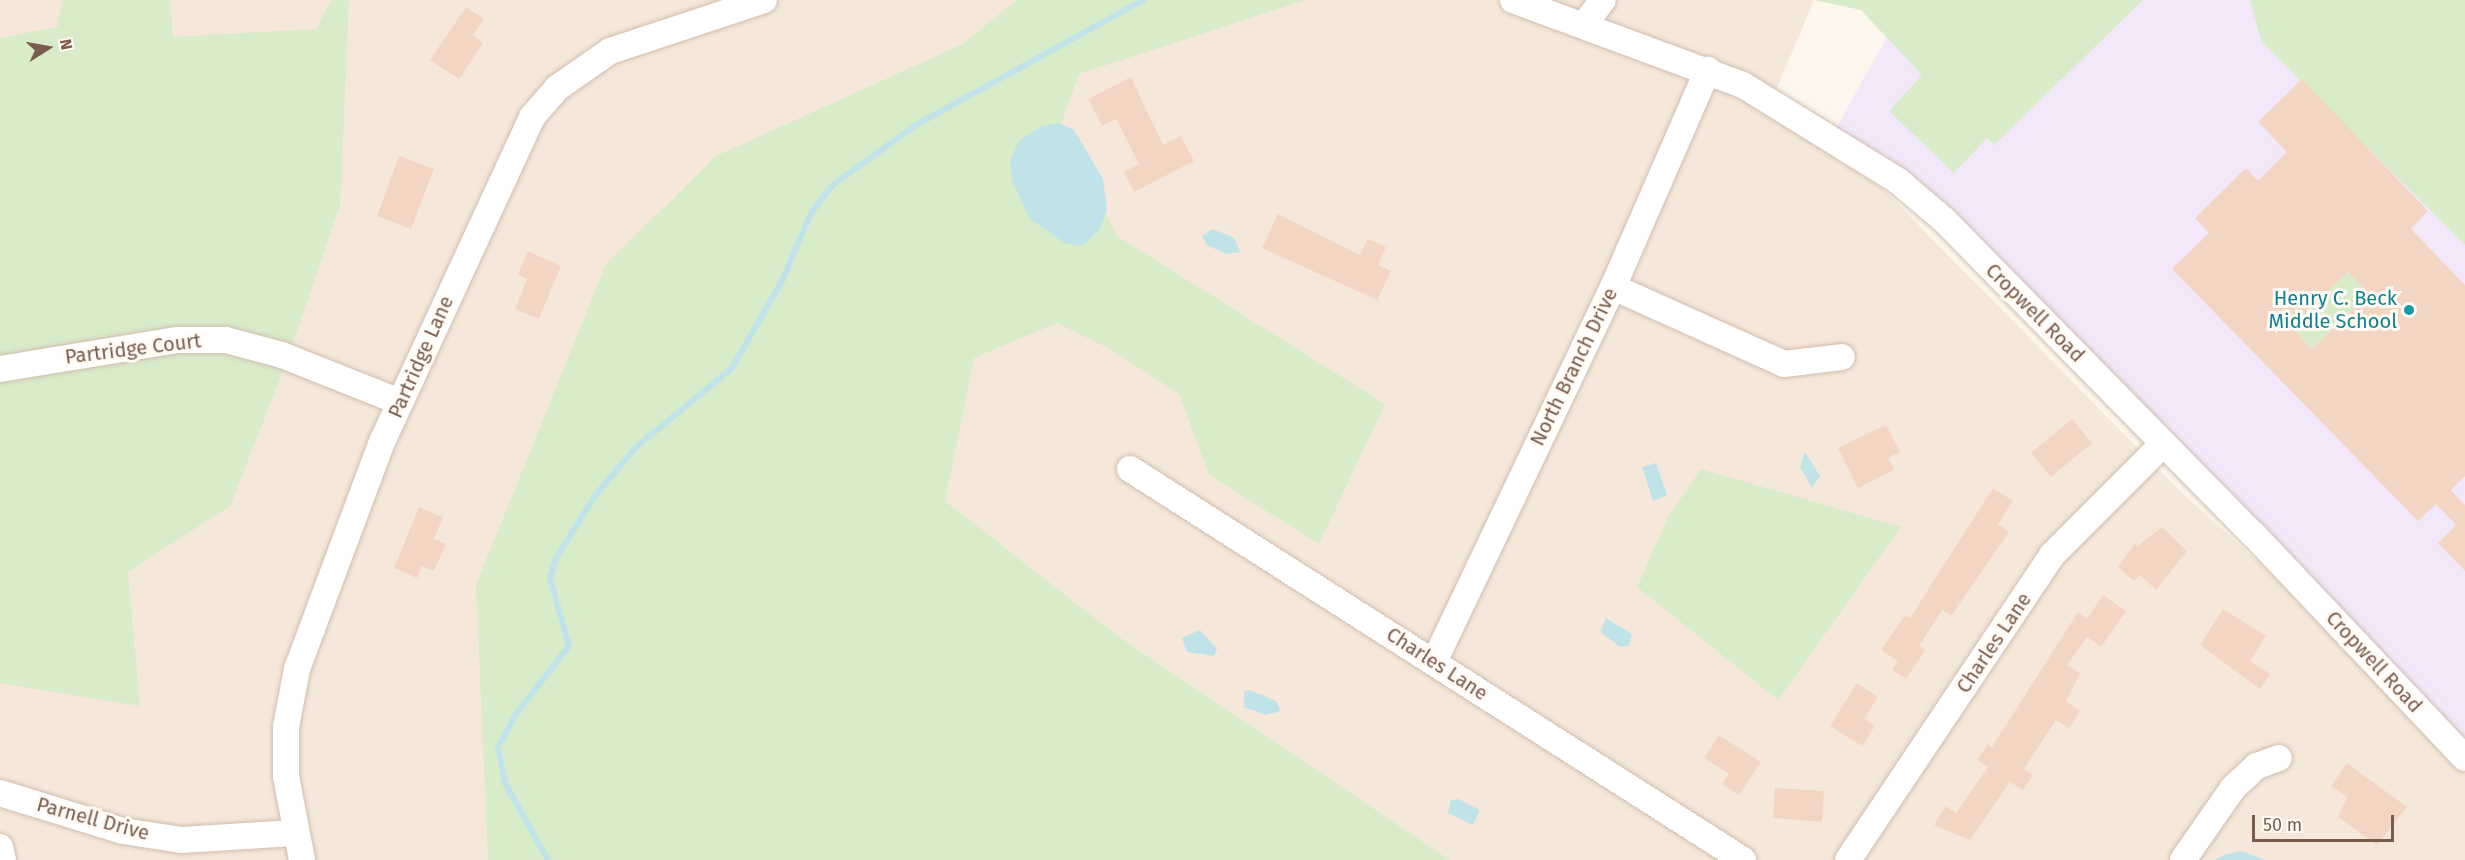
<!DOCTYPE html>
<html>
<head>
<meta charset="utf-8">
<style>
  body { margin:0 }
  #map { position:relative; width:2465px; height:860px; overflow:hidden; background:#fdf6ec; font-family:"Fira Sans",sans-serif }
  div>[style] { position:absolute }
  [style*='--x'] { left:calc(var(--x)*1px); top:calc(var(--y)*1px); width:calc(var(--w)*1px); rotate:calc(var(--a)*1deg) }
  .residential>* { inset:0; background:#f5e8da }
  .education>* { inset:0; background:#f3e8fa }
  .green>* { inset:0; background:#d8ecc9 }
  .water>* { inset:0; background:#bfe3e8 }
  .stream>* { height:6px; margin:-3px; padding:0 3px; transform-origin:3px; border-radius:3px; background:#bfe3e8 }
  .building>* { inset:0; background:#f3d5c3 }
  .roads { filter:drop-shadow(0 0 2px #d1beb0) drop-shadow(0 0 2px #d1beb0) }
  .minor>* { height:26px; margin:-13px; padding:0 13px; transform-origin:13px; border-radius:13px; background:#fff }
  .dots>* { width:16px; height:16px; translate:-50% -50%; box-sizing:border-box; border:3px solid #fffaf3; border-radius:50% }
  span { translate:-50% -50%; white-space:nowrap; text-align:center; line-height:1.15; -webkit-text-stroke:6px #fffaf3; paint-order:stroke }
  .culture-label { font-size:20px; color:#0d838f }
  .right { translate:-100% -50%; text-align:right }
  .street-label { font-size:20px; color:#7a5c4d }
  .north { position:absolute; left:18px; top:18px; width:60px; height:60px; -webkit-text-stroke:4px #fffaf3; paint-order:stroke; rotate:79deg; font-size:16px; font-weight:700; line-height:24px; text-align:center; color:#7a5c4d }
  .north::after { content:''; display:block; margin:auto; width:21px; height:27px; background:#7a5c4d; clip-path:polygon(50% 0,100% 100%,50% 72%,0 100%) }
  .scale { position:absolute; left:2252px; top:815px; width:142px; height:27px; box-sizing:border-box; border:3px solid #7a5c4d; border-top:0; padding-left:8px; font-size:18px; line-height:21px; white-space:nowrap; color:#7a5c4d; -webkit-text-stroke:4px #fffaf3; paint-order:stroke }
</style>
</head>
<body>
<div id="map">
  <div class="residential">
    <i style="clip-path:polygon(0 0,1814px 0,1766px 114px,1883px 189px,2182px 493px,2402px 692px,2465px 758px,2465px 860px,1450px 860px,1118px 636px,548px 860px,0 860px)"></i>
  </div>
  <div class="education">
    <i style="clip-path:polygon(1908px 0,2465px 0,2465px 758px,2033px 310px,1832px 135px)"></i>
  </div>
  <div class="green">
    <i style="clip-path:polygon(63px 0,170px 0,173px 37px,316px 29px,331px 0,349px 0,340px 205px,287px 361px,230px 506px,128px 572px,140px 706px,0 683px,0 38px,57px 27px)"></i>
    <i style="clip-path:polygon(1016px 0,1306px 0,1079px 74px,1061px 124px,1117px 236px,1385px 404px,1319px 544px,1209px 475px,1179px 394px,1110px 349px,1057px 323px,974px 358px,945px 501px,1118px 636px,1450px 860px,488px 860px,476px 585px,606px 264px,716px 156px,963px 44px)"></i>
    <i style="clip-path:polygon(1814px 0,2143px 0,1994px 145px,1987px 138px,1954px 173px,1889px 111px,1922px 75px,1861px 10px)"></i>
    <i style="clip-path:polygon(2250px 0,2465px 0,2465px 245px,2261px 41px)"></i>
    <i style="clip-path:polygon(2348px 272px,2369px 294px,2312px 349px,2291px 327px)"></i>
    <i style="clip-path:polygon(1701px 469px,1901px 527px,1778px 700px,1637px 587px,1668px 517px)"></i>
  </div>
  <div class="water">
    <i style="clip-path:polygon(1059px 123px,1074px 130px,1103px 179px,1107px 209px,1100px 229px,1082px 246px,1065px 243px,1030px 219px,1012px 180px,1010px 161px,1019px 141px,1042px 126px)"></i>
    <i style="clip-path:polygon(1213px 229px,1234px 238px,1240px 252px,1226px 254px,1207px 245px,1202px 236px)"></i>
    <i style="clip-path:polygon(1805px 452px,1820px 476px,1812px 488px,1800px 467px)"></i>
    <i style="clip-path:polygon(1656px 463px,1667px 495px,1653px 501px,1642px 467px)"></i>
    <i style="clip-path:polygon(1606px 618px,1632px 634px,1629px 646px,1620px 647px,1600px 632px)"></i>
    <i style="clip-path:polygon(1200px 630px,1217px 649px,1214px 656px,1187px 652px,1182px 638px)"></i>
    <i style="clip-path:polygon(1250px 690px,1276px 701px,1281px 711px,1265px 715px,1244px 707px,1244px 692px)"></i>
    <i style="clip-path:polygon(1458px 799px,1480px 810px,1473px 825px,1448px 813px,1451px 800px)"></i>
    <i style="clip-path:polygon(2242px 851px,2265px 860px,2214px 860px,2227px 854px)"></i>
  </div>
  <div class="stream">
    <i style="--x:548;--y:860;--w:88;--a:-119.2"></i>
    <i style="--x:505;--y:783;--w:36;--a:-101"></i>
    <i style="--x:498;--y:748;--w:38;--a:-62"></i>
    <i style="--x:516;--y:714;--w:86;--a:-52.1"></i>
    <i style="--x:569;--y:646;--w:71;--a:-105.6"></i>
    <i style="--x:550;--y:578;--w:21;--a:-73"></i>
    <i style="--x:556;--y:558;--w:73;--a:-57.8"></i>
    <i style="--x:595;--y:496;--w:62;--a:-50.2"></i>
    <i style="--x:635;--y:448;--w:126;--a:-39.5"></i>
    <i style="--x:732;--y:368;--w:100;--a:-60.1"></i>
    <i style="--x:782;--y:281;--w:74;--a:-66.9"></i>
    <i style="--x:811;--y:213;--w:37;--a:-52"></i>
    <i style="--x:834;--y:184;--w:101;--a:-35.7"></i>
    <i style="--x:916;--y:125;--w:259;--a:-28.8"></i>
  </div>
  <div class="building">
    <i style="clip-path:polygon(466px 7px,484px 19px,473px 35px,483px 43px,459px 79px,430px 60px)"></i>
    <i style="clip-path:polygon(1131px 77px,1163px 145px,1181px 136px,1194px 161px,1134px 192px,1124px 172px,1139px 164px,1116px 119px,1102px 126px,1088px 99px)"></i>
    <i style="clip-path:polygon(evenodd,2302px 79px,2428px 211px,2411px 229px,2465px 285px,2465px 476px,2451px 490px,2465px 505px,2465px 571px,2438px 543px,2456px 525px,2436px 504px,2418px 521px,2172px 269px,2209px 233px,2195px 218px,2246px 168px,2258px 181px,2287px 152px,2258px 122px,2302px 79px,2348px 272px,2369px 294px,2312px 349px,2291px 327px,2348px 272px)"></i>
    <i style="clip-path:polygon(399px 156px,434px 169px,411px 229px,377px 216px)"></i>
    <i style="clip-path:polygon(1278px 214px,1360px 255px,1368px 239px,1386px 247px,1378px 265px,1391px 271px,1377px 300px,1262px 248px)"></i>
    <i style="clip-path:polygon(528px 251px,561px 266px,539px 319px,515px 309px,527px 279px,518px 274px)"></i>
    <i style="clip-path:polygon(2072px 419px,2092px 443px,2051px 477px,2031px 453px)"></i>
    <i style="clip-path:polygon(1886px 425px,1900px 452px,1888px 458px,1894px 470px,1858px 488px,1838px 448px)"></i>
    <i style="clip-path:polygon(1993px 488px,2013px 501px,1998px 524px,2009px 532px,1951px 616px,1942px 610px,1919px 646px,1925px 650px,1906px 679px,1892px 670px,1898px 661px,1881px 650px,1905px 615px,1910px 618px)"></i>
    <i style="clip-path:polygon(419px 507px,443px 517px,434px 539px,446px 544px,434px 571px,422px 566px,417px 578px,394px 568px)"></i>
    <i style="clip-path:polygon(2162px 527px,2187px 551px,2156px 590px,2140px 575px,2134px 581px,2118px 567px,2135px 543px,2138px 546px)"></i>
    <i style="clip-path:polygon(2103px 595px,2126px 611px,2101px 647px,2087px 637px,2067px 665px,2080px 673px,2066px 701px,2080px 711px,2069px 728px,2056px 720px,2024px 769px,2033px 775px,2023px 790px,2010px 782px,1970px 840px,1934px 825px,1946px 806px,1956px 813px,1988px 767px,1977px 760px,1988px 744px,1992px 747px,2078px 612px,2087px 619px)"></i>
    <i style="clip-path:polygon(2223px 609px,2266px 636px,2250px 661px,2270px 674px,2260px 689px,2200px 645px)"></i>
    <i style="clip-path:polygon(1857px 683px,1878px 697px,1864px 719px,1875px 726px,1862px 746px,1830px 726px)"></i>
    <i style="clip-path:polygon(1719px 735px,1761px 762px,1739px 795px,1722px 784px,1729px 774px,1704px 758px)"></i>
    <i style="clip-path:polygon(2347px 763px,2407px 807px,2377px 845px,2338px 817px,2347px 797px,2331px 786px)"></i>
    <i style="clip-path:polygon(1775px 788px,1824px 791px,1822px 822px,1773px 818px)"></i>
  </div>
  <div class="roads">
    <div class="minor">
      <i style="--x:1513;--y:0;--w:245;--a:20.3"></i>
      <i style="--x:1743;--y:85;--w:181;--a:31.7"></i>
      <i style="--x:1897;--y:180;--w:62;--a:40.4"></i>
      <i style="--x:1944;--y:220;--w:441;--a:45.5"></i>
      <i style="--x:2253;--y:534;--w:308;--a:46.6"></i>
      <i style="--x:1584;--y:25;--w:31;--a:-53"></i>
      <i style="--x:1613;--y:287;--w:188;--a:24.2"></i>
      <i style="--x:1784;--y:364;--w:58;--a:-6.9"></i>
      <i style="--x:0;--y:369;--w:180;--a:-9.3"></i>
      <i style="--x:178;--y:340;--w:48;--a:0"></i>
      <i style="--x:226;--y:340;--w:58;--a:15"></i>
      <i style="--x:282;--y:355;--w:127;--a:21.7"></i>
      <i style="--x:1130;--y:469;--w:727;--a:32.53"></i>
      <i style="--x:1434;--y:662;--w:416;--a:-64.5"></i>
      <i style="--x:1613;--y:287;--w:237;--a:-66.4"></i>
      <i style="--x:0;--y:793;--w:129;--a:17.2"></i>
      <i style="--x:123;--y:831;--w:60;--a:8.7"></i>
      <i style="--x:182;--y:840;--w:112;--a:-3.6"></i>
      <i style="--x:0;--y:847;--w:13;--a:77"></i>
      <i style="--x:302;--y:860;--w:86;--a:-100.8"></i>
      <i style="--x:286;--y:776;--w:49;--a:-90"></i>
      <i style="--x:286;--y:727;--w:59;--a:-79.3"></i>
      <i style="--x:297;--y:669;--w:242;--a:-69.5"></i>
      <i style="--x:382;--y:442;--w:358;--a:-65.2"></i>
      <i style="--x:532;--y:117;--w:38;--a:-49"></i>
      <i style="--x:557;--y:88;--w:65;--a:-34.9"></i>
      <i style="--x:610;--y:51;--w:162;--a:-18.3"></i>
      <i style="--x:1848;--y:860;--w:367;--a:-56.2"></i>
      <i style="--x:2052;--y:555;--w:157;--a:-45"></i>
      <i style="--x:2183;--y:860;--w:88;--a:-55.2"></i>
      <i style="--x:2233;--y:788;--w:33;--a:-43"></i>
      <i style="--x:2257;--y:766;--w:23;--a:-20"></i>
    </div>
  </div>
  <div class="dots">
    <i style="left:2409px;top:310px;background:#0f9aa8"></i>
  </div>
  <div class="culture-label">
    <span class="right" style="left:2397px;top:310px">Henry C. Beck<br>Middle School</span>
  </div>
  <div class="street-label">
    <span style="left:2035px;top:313px;rotate:45deg">Cropwell Road</span>
    <span style="left:133px;top:349px;rotate:-7deg">Partridge Court</span>
    <span style="left:421px;top:357px;rotate:-66deg">Partridge Lane</span>
    <span style="left:1574px;top:367px;rotate:-64deg">North Branch Drive</span>
    <span style="left:1994px;top:643px;rotate:-56deg">Charles Lane</span>
    <span style="left:2374px;top:662px;rotate:47deg">Cropwell Road</span>
    <span style="left:1437px;top:664px;rotate:33deg">Charles Lane</span>
    <span style="left:93px;top:819px;rotate:15deg">Parnell Drive</span>
  </div>
  <div class="north">N</div>
  <div class="scale">50 m</div>
</div>
</body>
</html>
